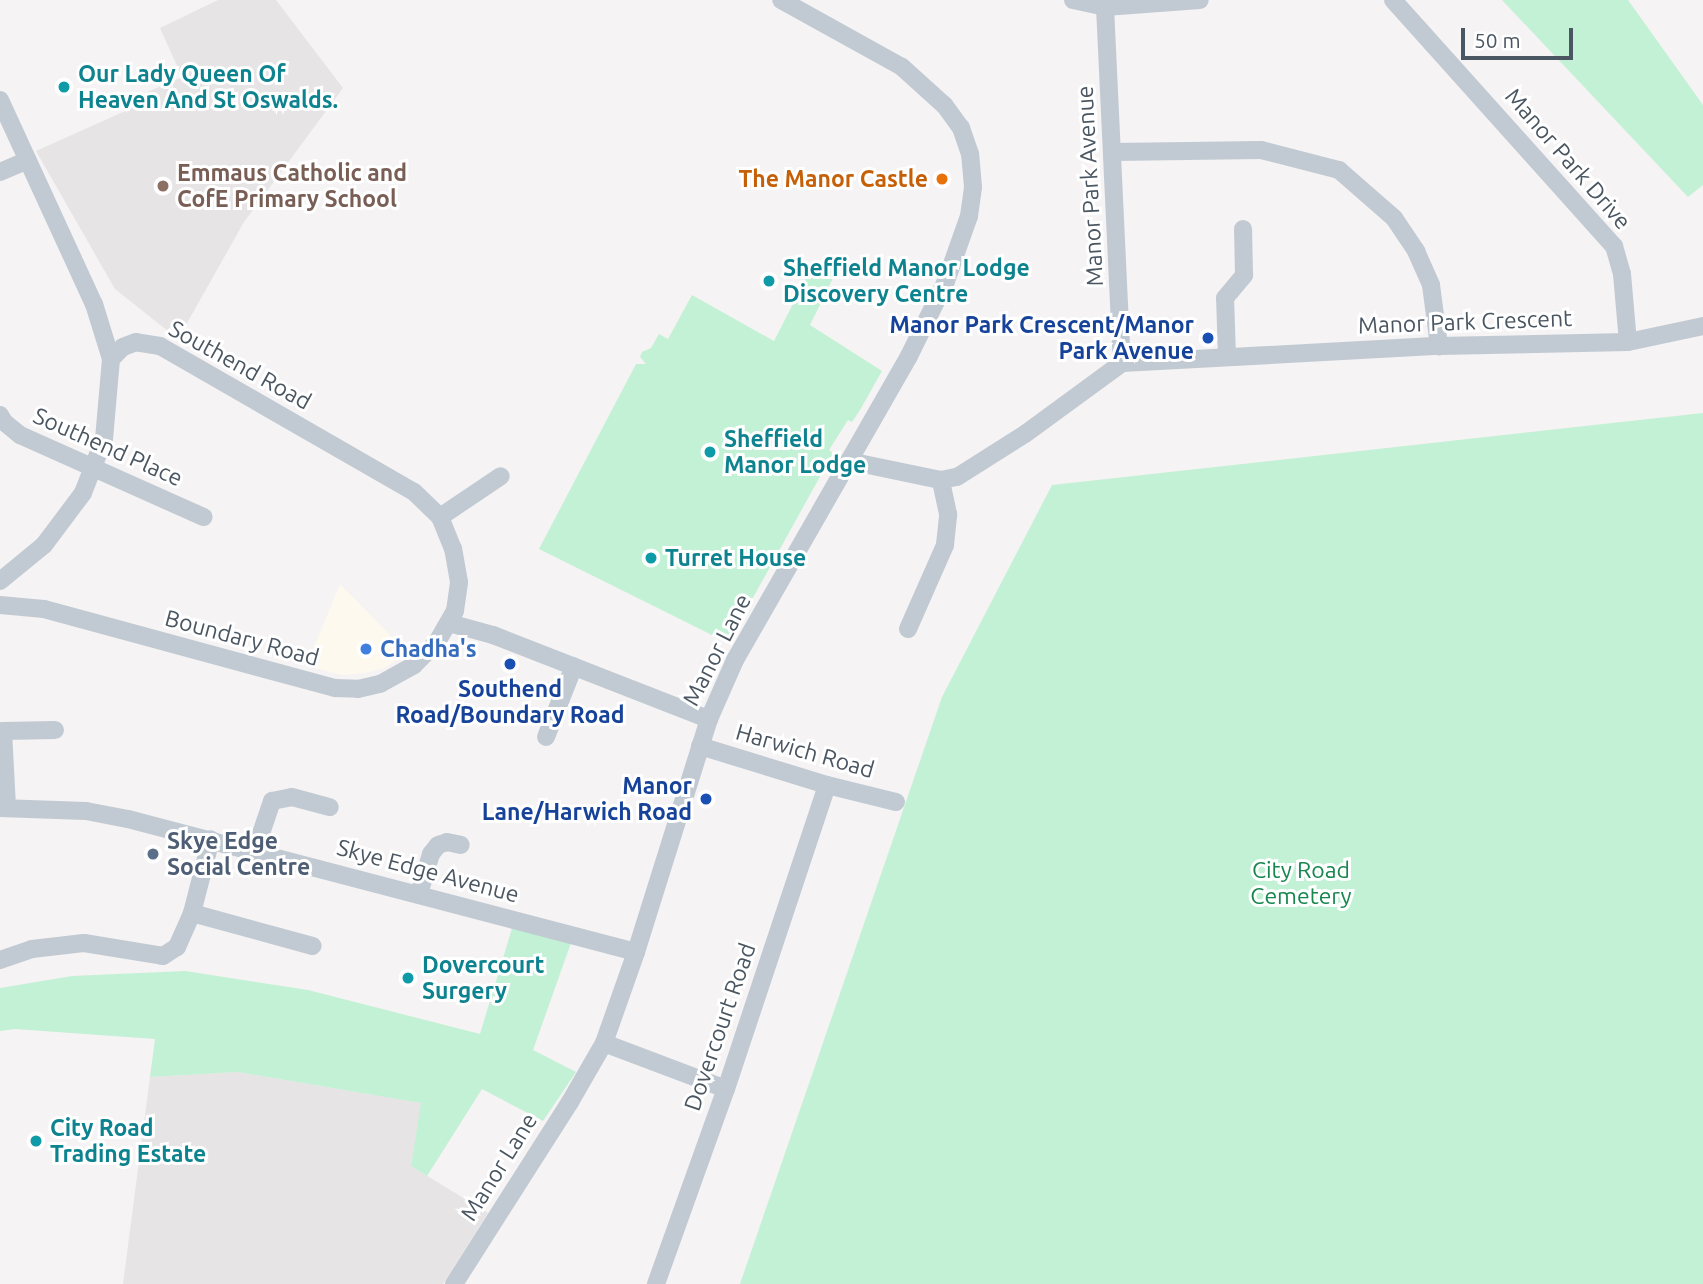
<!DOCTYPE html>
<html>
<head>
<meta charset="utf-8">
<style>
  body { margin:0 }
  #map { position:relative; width:1703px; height:1284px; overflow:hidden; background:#f5f3f3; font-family:Ubuntu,sans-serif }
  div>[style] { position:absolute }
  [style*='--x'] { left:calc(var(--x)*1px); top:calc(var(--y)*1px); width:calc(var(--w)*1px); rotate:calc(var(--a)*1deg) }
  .commercial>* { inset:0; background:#fdf9ef }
  .education>* { inset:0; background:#e6e4e5 }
  .green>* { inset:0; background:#c3f1d5 }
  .minor>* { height:18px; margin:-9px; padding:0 9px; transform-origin:9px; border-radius:9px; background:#c1cad2 }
  .dots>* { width:19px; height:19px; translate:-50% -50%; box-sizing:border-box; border:4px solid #fff; border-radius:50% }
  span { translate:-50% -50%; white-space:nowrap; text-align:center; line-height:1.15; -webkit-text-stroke:6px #fff; paint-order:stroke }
  .culture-label { font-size:23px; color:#0d838f; font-weight:700 }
  .left { translate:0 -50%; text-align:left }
  .street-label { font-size:23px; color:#4a5661 }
  .education-label { font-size:23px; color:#785e54; font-weight:700 }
  .food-label { font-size:23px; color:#c56008; font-weight:700 }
  .right { translate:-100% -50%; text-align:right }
  .transit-label { font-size:23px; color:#164399; font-weight:700 }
  .shop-label { font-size:23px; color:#366cbe; font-weight:700 }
  .service-label { font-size:23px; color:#4e5e75; font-weight:700 }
  .park-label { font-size:23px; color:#17864f }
  .scale { position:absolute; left:1461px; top:28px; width:112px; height:32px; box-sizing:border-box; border:4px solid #4a5661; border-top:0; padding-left:9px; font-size:21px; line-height:24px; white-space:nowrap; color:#4a5661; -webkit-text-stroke:5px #fff; paint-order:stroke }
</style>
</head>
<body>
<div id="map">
  <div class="commercial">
    <i style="clip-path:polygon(340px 584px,408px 653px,384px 668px,365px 673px,342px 675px,306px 666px)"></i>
  </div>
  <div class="education">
    <i style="clip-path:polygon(218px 0,276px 0,343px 88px,244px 222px,178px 339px,115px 289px,36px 151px,132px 108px,129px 100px,182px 77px,160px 28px)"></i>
    <i style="clip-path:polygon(237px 1072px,422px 1103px,411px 1166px,488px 1213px,443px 1284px,123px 1284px,150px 1077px)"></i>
  </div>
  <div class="green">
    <i style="clip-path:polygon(1502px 0,1628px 0,1703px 105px,1703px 185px,1688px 197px)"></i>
    <i style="clip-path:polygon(815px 261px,837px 270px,810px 325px,882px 371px,860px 410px,852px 422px,848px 420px,829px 450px,833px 453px,728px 643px,539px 549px,636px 364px,646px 364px,640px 357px,642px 352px,651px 348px,659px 334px,668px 339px,692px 295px,774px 341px)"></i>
    <i style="clip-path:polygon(1703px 413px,1703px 1284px,740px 1284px,942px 697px,1052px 485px)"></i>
    <i style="clip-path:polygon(513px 925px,572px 940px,533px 1050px,576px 1072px,543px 1121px,482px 1089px,427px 1176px,411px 1166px,421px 1103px,237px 1072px,150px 1077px,155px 1039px,15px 1029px,0 1031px,0 988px,72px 976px,185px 971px,308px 990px,480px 1034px)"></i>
  </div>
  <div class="minor">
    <i style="--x:1073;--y:0;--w:33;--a:12"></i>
    <i style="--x:1105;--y:7;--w:95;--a:-4.2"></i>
    <i style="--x:1393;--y:0;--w:331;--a:48.1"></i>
    <i style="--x:1614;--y:246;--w:29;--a:74"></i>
    <i style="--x:1622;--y:274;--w:68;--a:85"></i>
    <i style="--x:1105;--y:7;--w:356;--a:87.3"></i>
    <i style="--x:0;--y:100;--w:225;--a:65.3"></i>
    <i style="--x:94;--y:304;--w:58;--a:72.8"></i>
    <i style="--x:111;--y:359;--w:80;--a:95"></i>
    <i style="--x:104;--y:439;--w:58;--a:111.3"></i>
    <i style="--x:83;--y:493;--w:65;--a:126.9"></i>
    <i style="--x:44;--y:545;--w:57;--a:140.7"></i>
    <i style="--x:1113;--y:152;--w:148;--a:-0.8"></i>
    <i style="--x:1261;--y:150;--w:81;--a:14.4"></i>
    <i style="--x:1339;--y:170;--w:73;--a:41.1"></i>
    <i style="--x:1394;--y:218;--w:40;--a:56"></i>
    <i style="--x:1416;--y:251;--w:37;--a:66"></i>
    <i style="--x:1431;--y:285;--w:62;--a:82.5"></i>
    <i style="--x:0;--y:172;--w:30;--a:-23"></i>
    <i style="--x:1227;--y:357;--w:59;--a:-91.9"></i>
    <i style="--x:1225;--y:298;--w:30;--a:-50"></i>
    <i style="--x:1244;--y:275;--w:46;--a:-91.2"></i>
    <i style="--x:0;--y:415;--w:8;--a:60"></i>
    <i style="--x:4;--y:422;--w:21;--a:39"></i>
    <i style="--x:20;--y:435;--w:201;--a:24.1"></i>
    <i style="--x:849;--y:461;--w:94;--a:11.7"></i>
    <i style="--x:941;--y:480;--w:16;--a:-11"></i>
    <i style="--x:957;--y:477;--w:80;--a:-32.3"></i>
    <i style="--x:1025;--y:434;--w:120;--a:-36.2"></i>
    <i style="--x:1122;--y:363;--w:317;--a:-3.1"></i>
    <i style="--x:1439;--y:346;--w:189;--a:-1.2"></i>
    <i style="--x:1628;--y:342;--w:77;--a:-12"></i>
    <i style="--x:440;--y:517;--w:73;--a:-33.9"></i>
    <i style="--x:0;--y:605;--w:44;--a:5.2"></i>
    <i style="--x:44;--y:609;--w:302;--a:15.2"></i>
    <i style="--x:335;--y:688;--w:23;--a:2"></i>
    <i style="--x:358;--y:689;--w:23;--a:-13"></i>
    <i style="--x:380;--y:684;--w:39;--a:-29"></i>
    <i style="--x:414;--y:665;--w:33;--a:-45"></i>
    <i style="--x:437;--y:642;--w:36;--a:-60"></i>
    <i style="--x:455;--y:611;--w:29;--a:-82"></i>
    <i style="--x:459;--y:582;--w:34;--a:-100"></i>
    <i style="--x:453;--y:549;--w:35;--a:-112"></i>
    <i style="--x:440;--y:517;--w:36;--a:-136"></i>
    <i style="--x:414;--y:492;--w:293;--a:-150.1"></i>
    <i style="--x:160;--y:346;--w:24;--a:-171"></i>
    <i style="--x:136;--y:342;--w:14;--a:159"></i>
    <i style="--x:123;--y:347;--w:17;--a:135"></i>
    <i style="--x:449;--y:623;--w:46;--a:15.3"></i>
    <i style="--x:493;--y:635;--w:232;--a:21.3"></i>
    <i style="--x:908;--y:629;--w:92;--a:-66.2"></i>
    <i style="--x:945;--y:545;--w:31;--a:-84"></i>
    <i style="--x:948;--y:514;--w:35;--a:-102"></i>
    <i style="--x:546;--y:737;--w:76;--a:-68.5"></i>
    <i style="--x:700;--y:746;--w:133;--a:17.1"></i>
    <i style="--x:827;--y:785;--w:71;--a:13.8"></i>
    <i style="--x:7;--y:807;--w:76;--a:-93"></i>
    <i style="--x:3;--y:731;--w:52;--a:-1.1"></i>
    <i style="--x:0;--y:808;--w:86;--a:2"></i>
    <i style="--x:86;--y:811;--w:43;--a:10.8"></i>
    <i style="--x:128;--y:819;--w:525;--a:14.67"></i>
    <i style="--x:255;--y:851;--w:53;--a:-71.2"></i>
    <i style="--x:272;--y:801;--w:20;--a:-11"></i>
    <i style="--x:292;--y:797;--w:39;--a:15"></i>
    <i style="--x:419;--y:894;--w:42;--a:-73.3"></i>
    <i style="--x:431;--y:854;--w:11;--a:-52"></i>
    <i style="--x:438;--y:845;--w:9;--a:-18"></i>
    <i style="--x:447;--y:842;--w:14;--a:12"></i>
    <i style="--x:192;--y:913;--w:125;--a:15.3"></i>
    <i style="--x:0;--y:960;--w:34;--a:-19"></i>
    <i style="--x:32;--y:949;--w:52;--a:-6.6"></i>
    <i style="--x:84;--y:943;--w:80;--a:9.3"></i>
    <i style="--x:163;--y:956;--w:17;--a:-33"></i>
    <i style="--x:177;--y:947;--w:37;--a:-66"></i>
    <i style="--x:192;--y:913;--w:76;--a:-75.6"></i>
    <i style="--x:604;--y:1043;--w:130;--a:20.7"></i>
    <i style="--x:454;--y:1284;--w:216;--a:-57.5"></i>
    <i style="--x:570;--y:1102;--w:68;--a:-60"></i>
    <i style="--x:604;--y:1043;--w:96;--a:-70.6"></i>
    <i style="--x:636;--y:952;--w:244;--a:-72.6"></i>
    <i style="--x:709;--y:719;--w:64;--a:-66.2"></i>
    <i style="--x:735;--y:660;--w:350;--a:-60.2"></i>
    <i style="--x:909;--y:356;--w:84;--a:-63.7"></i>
    <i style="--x:946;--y:281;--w:69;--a:-70.5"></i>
    <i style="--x:969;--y:216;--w:29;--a:-82"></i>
    <i style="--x:973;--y:187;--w:33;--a:-95"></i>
    <i style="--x:970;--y:154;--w:28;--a:-109"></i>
    <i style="--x:961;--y:128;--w:29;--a:-126"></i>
    <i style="--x:944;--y:105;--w:57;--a:-137.9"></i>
    <i style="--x:902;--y:67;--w:138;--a:-151"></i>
    <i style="--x:656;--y:1284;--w:207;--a:-70.3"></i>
    <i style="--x:726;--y:1089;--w:320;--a:-71.6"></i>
  </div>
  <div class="dots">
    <i style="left:64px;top:87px;background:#0f9aa8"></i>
    <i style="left:942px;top:179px;background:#e8710a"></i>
    <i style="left:163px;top:186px;background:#8d6e63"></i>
    <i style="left:769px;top:281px;background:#0f9aa8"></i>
    <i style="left:1208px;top:338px;background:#1a4fb4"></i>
    <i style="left:710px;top:452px;background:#0f9aa8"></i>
    <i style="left:651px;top:558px;background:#0f9aa8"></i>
    <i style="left:366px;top:649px;background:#3f7fe0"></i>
    <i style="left:510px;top:664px;background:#1a4fb4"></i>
    <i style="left:706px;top:799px;background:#1a4fb4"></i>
    <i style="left:153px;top:854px;background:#5c6f8a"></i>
    <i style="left:408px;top:978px;background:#0f9aa8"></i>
    <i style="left:36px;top:1141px;background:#0f9aa8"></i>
  </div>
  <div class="culture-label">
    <span class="left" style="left:78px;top:87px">Our Lady Queen Of<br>Heaven And St Oswalds.</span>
    <span class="left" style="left:783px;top:281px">Sheffield Manor Lodge<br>Discovery Centre</span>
    <span class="left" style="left:724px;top:452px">Sheffield<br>Manor Lodge</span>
    <span class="left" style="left:665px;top:558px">Turret House</span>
    <span class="left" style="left:422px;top:978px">Dovercourt<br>Surgery</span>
    <span class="left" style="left:50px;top:1141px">City Road<br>Trading Estate</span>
  </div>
  <div class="street-label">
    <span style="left:1568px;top:159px;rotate:49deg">Manor Park Drive</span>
    <span style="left:1090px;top:186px;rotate:-93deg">Manor Park Avenue</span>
    <span style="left:1465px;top:322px;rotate:-2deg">Manor Park Crescent</span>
    <span style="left:240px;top:365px;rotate:29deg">Southend Road</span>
    <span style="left:108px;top:447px;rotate:24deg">Southend Place</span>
    <span style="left:242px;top:638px;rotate:15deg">Boundary Road</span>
    <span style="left:717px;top:650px;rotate:-63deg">Manor Lane</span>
    <span style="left:805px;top:751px;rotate:16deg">Harwich Road</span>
    <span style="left:428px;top:871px;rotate:15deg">Skye Edge Avenue</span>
    <span style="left:720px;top:1027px;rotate:-71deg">Dovercourt Road</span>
    <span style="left:499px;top:1167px;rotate:-58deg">Manor Lane</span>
  </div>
  <div class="education-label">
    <span class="left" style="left:177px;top:186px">Emmaus Catholic and<br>CofE Primary School</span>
  </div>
  <div class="food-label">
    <span class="right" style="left:928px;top:179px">The Manor Castle</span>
  </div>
  <div class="transit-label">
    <span class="right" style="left:1194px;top:338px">Manor Park Crescent/Manor<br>Park Avenue</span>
    <span style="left:510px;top:702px">Southend<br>Road/Boundary Road</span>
    <span class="right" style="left:692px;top:799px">Manor<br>Lane/Harwich Road</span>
  </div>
  <div class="shop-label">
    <span class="left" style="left:380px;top:649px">Chadha's</span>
  </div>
  <div class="service-label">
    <span class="left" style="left:167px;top:854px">Skye Edge<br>Social Centre</span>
  </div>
  <div class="park-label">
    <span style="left:1301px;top:883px">City Road<br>Cemetery</span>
  </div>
  <div class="scale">50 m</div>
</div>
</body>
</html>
